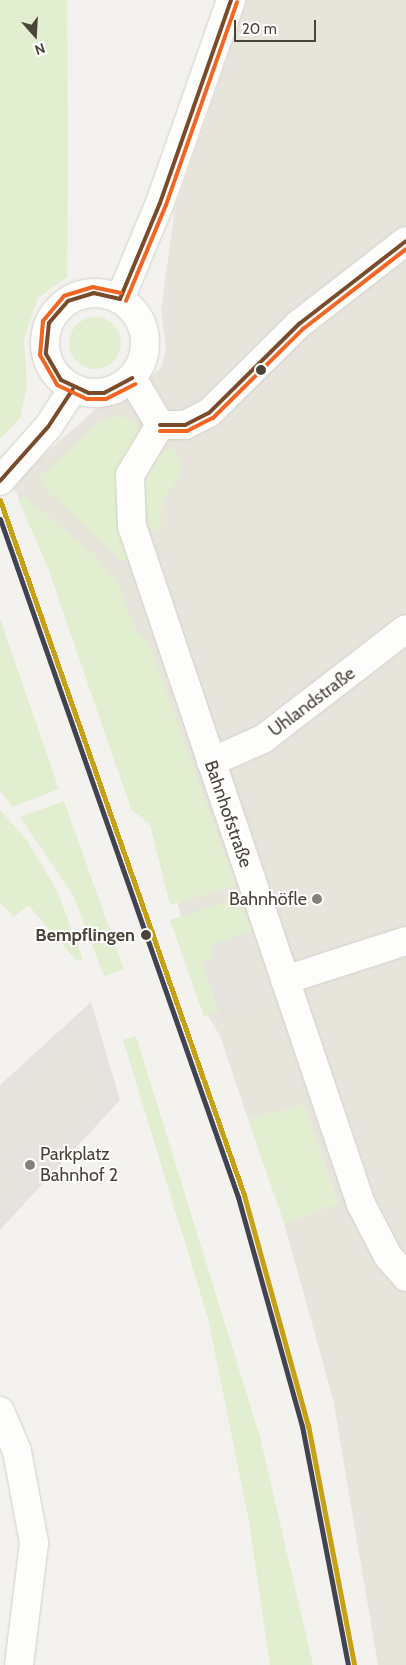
<!DOCTYPE html>
<html>
<head>
<meta charset="utf-8">
<style>
  body { margin:0 }
  #map { position:relative; width:406px; height:1665px; overflow:hidden; background:#f4f2ee; font-family:Cabin,sans-serif }
  div>[style] { position:absolute }
  [style*='--x'] { left:calc(var(--x)*1px); top:calc(var(--y)*1px); width:calc(var(--w)*1px); rotate:calc(var(--a)*1deg) }
  .residential>* { inset:0; background:#e7e4dc }
  .green>* { inset:0; background:#e1eecf }
  .round { border-radius:50% }
  .parking>* { inset:0; background:#e6e3df }
  .roads { filter:drop-shadow(0 0 1px #d2d0cb) drop-shadow(0 0 1px #d2d0cb) }
  .minor>* { height:28px; margin:-14px; padding:0 14px; transform-origin:14px; border-radius:14px; background:#fdfdfc }
  .minor>.ring { margin:-14px; padding:0; box-sizing:content-box; background:none; border:28px solid #fdfdfc; border-radius:50% }
  .bus-1>* { height:4px; margin:-2px; padding:0 2px; transform-origin:2px; border-radius:2px; background:#7a4b2a }
  .bus-2>* { height:4px; margin:-2px; padding:0 2px; transform-origin:2px; border-radius:2px; background:#f26522 }
  .rail-1>* { height:5px; margin:-2.5px; padding:0 2.5px; transform-origin:2.5px; border-radius:2.5px; background:#c7a114 }
  .rail-2>* { height:5px; margin:-2.5px; padding:0 2.5px; transform-origin:2.5px; border-radius:2.5px; background:#424351 }
  .dots>* { width:14px; height:14px; translate:-50% -50%; box-sizing:border-box; border:2px solid #fff; border-radius:50% }
  span { translate:-50% -50%; white-space:nowrap; text-align:center; line-height:1.15; -webkit-text-stroke:4px #fff; paint-order:stroke }
  .street-label { font-size:18px; color:#4b4439 }
  .poi-label { font-size:18px; color:#4b4439 }
  .right { translate:-100% -50%; text-align:right }
  .left { translate:0 -50%; text-align:left }
  .stop-label { font-size:18px; color:#4b4439; font-weight:700 }
  .north { position:absolute; left:10px; top:10px; width:50px; height:50px; -webkit-text-stroke:4px #fff; paint-order:stroke; rotate:161deg; font-size:14px; font-weight:700; line-height:20px; text-align:center; color:#4b4439 }
  .north::after { content:''; display:block; margin:auto; width:18px; height:22px; background:#4b4439; clip-path:polygon(50% 0,100% 100%,50% 72%,0 100%) }
  .scale { position:absolute; left:234px; top:20px; width:82px; height:22px; box-sizing:border-box; border:2px solid #4b4439; border-top:0; padding-left:6px; font-size:15px; line-height:18px; white-space:nowrap; color:#4b4439; -webkit-text-stroke:4px #fff; paint-order:stroke }
</style>
</head>
<body>
<div id="map">
  <div class="residential">
    <i style="clip-path:polygon(247px 0,406px 0,406px 1665px,378px 1665px,333px 1399px,284px 1223px,338px 1203px,304px 1105px,248px 1119px,220px 1036px,205px 1011px,156px 817px,47px 549px,11px 484px,97px 408px,122px 403px,161px 368px,166px 350px,161px 310px,175px 209px)"></i>
  </div>
  <div class="green">
    <i style="clip-path:polygon(0 0,67px 0,68px 158px,67px 277px,38px 298px,24px 339px,27px 385px,20px 418px,0 439px)"></i>
    <i class="round" style="left:69px;top:317px;width:52px;height:52px"></i>
    <i style="clip-path:polygon(116px 415px,133px 421px,138px 429px,117px 494px,132px 551px,127px 560px,120px 560px,44px 487px,39px 478px,98px 423px)"></i>
    <i style="clip-path:polygon(173px 446px,180px 467px,178px 479px,162px 500px,161px 527px,153px 532px,142px 511px,142px 486px,154px 459px)"></i>
    <i style="clip-path:polygon(24px 496px,95px 556px,119px 586px,136px 631px,149px 644px,236px 886px,170px 905px,150px 825px,131px 809px,48px 568px,18px 499px)"></i>
    <i style="clip-path:polygon(0 619px,59px 789px,13px 807px,0 791px)"></i>
    <i style="clip-path:polygon(64px 801px,124px 970px,104px 976px,74px 897px,20px 817px)"></i>
    <i style="clip-path:polygon(0 810px,27px 840px,57px 891px,83px 959px,77px 961px,28px 905px,14px 917px,0 903px)"></i>
    <i style="clip-path:polygon(240px 897px,252px 931px,210px 945px,213px 960px,203px 963px,219px 1010px,204px 1016px,170px 920px)"></i>
    <i style="clip-path:polygon(136px 1036px,260px 1437px,313px 1665px,270px 1665px,249px 1522px,208px 1318px,123px 1040px)"></i>
    <i style="clip-path:polygon(304px 1105px,338px 1204px,284px 1223px,248px 1119px)"></i>
  </div>
  <div class="parking">
    <i style="clip-path:polygon(244px 949px,263px 1003px,221px 1017px,202px 963px)"></i>
    <i style="clip-path:polygon(91px 1002px,120px 1100px,0 1230px,0 1085px)"></i>
  </div>
  <div class="roads">
    <div class="minor">
      <i class="ring" style="left:45px;top:293px;width:72px;height:72px"></i>
      <i style="--x:120;--y:299;--w:104;--a:-67.4"></i>
      <i style="--x:160;--y:203;--w:215;--a:-70.7"></i>
      <i style="--x:132;--y:378;--w:55;--a:59.2"></i>
      <i style="--x:160;--y:425;--w:58;--a:121"></i>
      <i style="--x:130;--y:475;--w:51;--a:87.8"></i>
      <i style="--x:132;--y:526;--w:716;--a:71.34"></i>
      <i style="--x:361;--y:1204;--w:59;--a:62.6"></i>
      <i style="--x:388;--y:1256;--w:28;--a:49"></i>
      <i style="--x:160;--y:425;--w:25;--a:0"></i>
      <i style="--x:185;--y:425;--w:27;--a:-27"></i>
      <i style="--x:209;--y:413;--w:127;--a:-44.7"></i>
      <i style="--x:299;--y:324;--w:135;--a:-37.8"></i>
      <i style="--x:0;--y:481;--w:72;--a:-48.4"></i>
      <i style="--x:48;--y:427;--w:45;--a:-56.7"></i>
      <i style="--x:211;--y:762;--w:57;--a:-23.9"></i>
      <i style="--x:263;--y:739;--w:180;--a:-37.6"></i>
      <i style="--x:285;--y:980;--w:127;--a:-17.9"></i>
      <i style="--x:0;--y:1411;--w:43;--a:67"></i>
      <i style="--x:17;--y:1451;--w:94;--a:79.5"></i>
      <i style="--x:34;--y:1543;--w:123;--a:97"></i>
    </div>
  </div>
  <div class="bus-1">
    <i style="--x:120;--y:299;--w:104;--a:-67.4"></i>
    <i style="--x:160;--y:203;--w:215;--a:-70.7"></i>
    <i style="--x:120;--y:299;--w:27;--a:-167"></i>
    <i style="--x:94;--y:293;--w:27;--a:163"></i>
    <i style="--x:68;--y:301;--w:29;--a:131"></i>
    <i style="--x:49;--y:323;--w:31;--a:96"></i>
    <i style="--x:46;--y:354;--w:30;--a:60"></i>
    <i style="--x:61;--y:380;--w:31;--a:25"></i>
    <i style="--x:89;--y:393;--w:15;--a:0"></i>
    <i style="--x:104;--y:393;--w:32;--a:-28"></i>
    <i style="--x:160;--y:425;--w:25;--a:0"></i>
    <i style="--x:185;--y:425;--w:27;--a:-27"></i>
    <i style="--x:209;--y:413;--w:127;--a:-44.7"></i>
    <i style="--x:299;--y:324;--w:135;--a:-37.8"></i>
    <i style="--x:0;--y:481;--w:72;--a:-48.4"></i>
    <i style="--x:48;--y:427;--w:45;--a:-56.7"></i>
  </div>
  <div class="bus-2">
    <i style="--x:121;--y:293;--w:29;--a:-168"></i>
    <i style="--x:93;--y:287;--w:30;--a:163"></i>
    <i style="--x:64;--y:296;--w:33;--a:130"></i>
    <i style="--x:43;--y:321;--w:34;--a:95"></i>
    <i style="--x:40;--y:355;--w:34;--a:60"></i>
    <i style="--x:57;--y:385;--w:33;--a:25"></i>
    <i style="--x:87;--y:399;--w:19;--a:0"></i>
    <i style="--x:106;--y:399;--w:33;--a:-27"></i>
    <i style="--x:126;--y:301;--w:104;--a:-67.4"></i>
    <i style="--x:166;--y:205;--w:215;--a:-70.7"></i>
    <i style="--x:160;--y:431;--w:27;--a:0"></i>
    <i style="--x:187;--y:431;--w:29;--a:-27"></i>
    <i style="--x:213;--y:418;--w:127;--a:-44.7"></i>
    <i style="--x:303;--y:329;--w:130;--a:-37.8"></i>
  </div>
  <div class="rail-1">
    <i style="--x:0;--y:500;--w:737;--a:70.65"></i>
    <i style="--x:244;--y:1195;--w:239;--a:74.5"></i>
    <i style="--x:308;--y:1425;--w:244;--a:79.1"></i>
  </div>
  <div class="rail-2">
    <i style="--x:0;--y:519;--w:719;--a:70.66"></i>
    <i style="--x:238;--y:1197;--w:238;--a:74.4"></i>
    <i style="--x:302;--y:1426;--w:243;--a:79.1"></i>
  </div>
  <div class="dots">
    <i style="left:261px;top:370px;background:#4b4439"></i>
    <i style="left:317px;top:899px;background:#868178"></i>
    <i style="left:146px;top:935px;background:#4b4439"></i>
    <i style="left:30px;top:1165px;background:#868178"></i>
  </div>
  <div class="street-label">
    <span style="left:312px;top:702px;rotate:-37deg">Uhlandstraße</span>
    <span style="left:228px;top:814px;rotate:71deg">Bahnhofstraße</span>
  </div>
  <div class="poi-label">
    <span class="right" style="left:307px;top:899px">Bahnhöfle</span>
    <span class="left" style="left:40px;top:1165px">Parkplatz<br>Bahnhof 2</span>
  </div>
  <div class="stop-label">
    <span class="right" style="left:135px;top:935px">Bempflingen</span>
  </div>
  <div class="north">N</div>
  <div class="scale">20 m</div>
</div>
</body>
</html>
